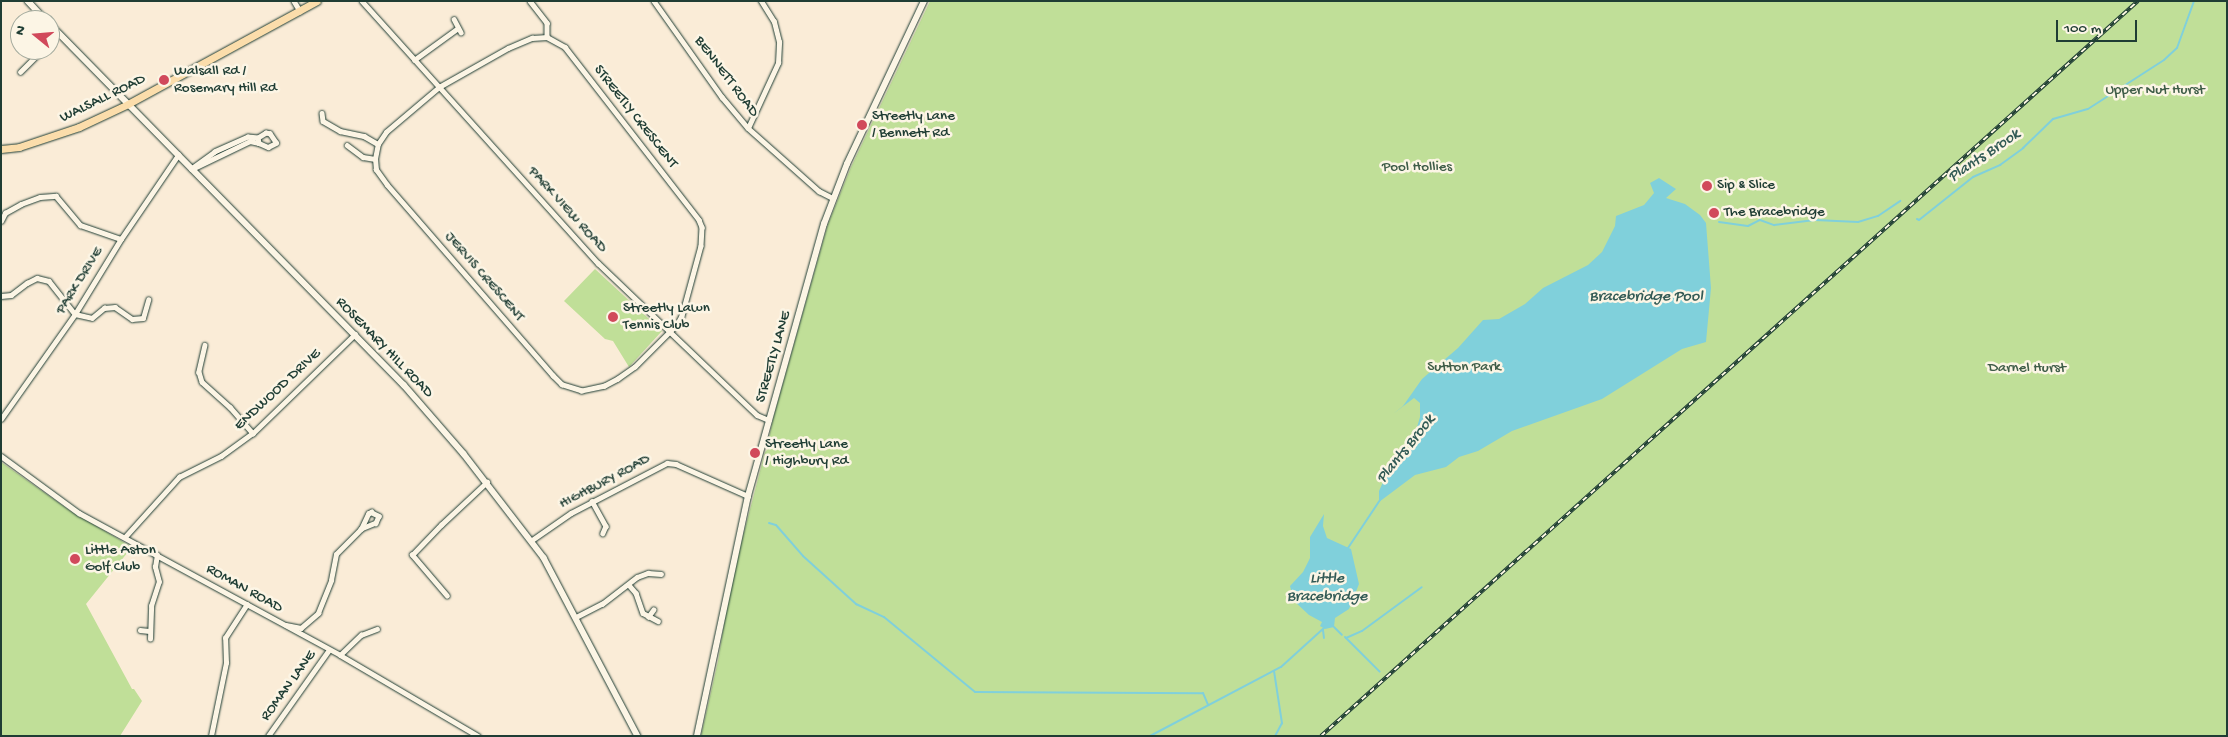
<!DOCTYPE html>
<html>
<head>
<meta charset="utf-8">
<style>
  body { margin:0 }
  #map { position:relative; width:2228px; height:737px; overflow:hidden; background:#faecd7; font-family:"Gochi Hand",sans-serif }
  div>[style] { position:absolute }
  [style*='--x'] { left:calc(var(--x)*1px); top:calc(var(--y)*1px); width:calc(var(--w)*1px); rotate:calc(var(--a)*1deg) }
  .green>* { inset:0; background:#c0df98 }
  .water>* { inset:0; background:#80d0db }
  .stream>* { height:2px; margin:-1px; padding:0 1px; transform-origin:1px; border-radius:1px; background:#80d0db }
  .roads { filter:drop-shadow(0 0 1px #1f3d34) drop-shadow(0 0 1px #1f3d34) }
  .street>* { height:4.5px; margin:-2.25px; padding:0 2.25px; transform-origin:2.25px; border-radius:2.25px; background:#fcf5e5 }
  .secondary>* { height:5.5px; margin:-2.75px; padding:0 2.75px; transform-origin:2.75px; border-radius:2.75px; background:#fcf5e5 }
  .primary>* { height:7px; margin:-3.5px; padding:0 3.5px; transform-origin:3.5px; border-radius:3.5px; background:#fbddab }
  .rail>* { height:4px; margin-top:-2px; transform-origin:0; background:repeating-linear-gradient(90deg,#fcf5e5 0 5.5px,#1f3d34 0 11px); box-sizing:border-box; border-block:1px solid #1f3d34 }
  .dots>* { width:14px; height:14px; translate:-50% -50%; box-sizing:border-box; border:2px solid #fcf5e5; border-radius:50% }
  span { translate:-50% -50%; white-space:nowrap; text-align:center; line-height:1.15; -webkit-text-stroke:5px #fcf5e5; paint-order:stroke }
  .poi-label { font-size:15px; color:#1f3d34 }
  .left { translate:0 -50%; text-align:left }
  .street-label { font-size:15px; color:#1f3d34 }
  .park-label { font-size:15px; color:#3f5d48 }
  .water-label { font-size:16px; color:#325a55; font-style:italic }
  .frame { position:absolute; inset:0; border:2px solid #1f3d34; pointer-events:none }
  .north { position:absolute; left:10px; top:10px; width:50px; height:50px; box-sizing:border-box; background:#fcf5e5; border:1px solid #a4ab9e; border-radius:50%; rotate:287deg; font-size:14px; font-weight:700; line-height:20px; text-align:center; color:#1f3d34 }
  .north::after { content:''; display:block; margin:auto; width:18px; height:22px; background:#d1495b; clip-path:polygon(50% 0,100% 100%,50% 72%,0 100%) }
  .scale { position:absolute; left:2056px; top:20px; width:81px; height:22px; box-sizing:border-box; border:2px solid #1f3d34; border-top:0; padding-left:6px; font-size:15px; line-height:18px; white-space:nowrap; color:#1f3d34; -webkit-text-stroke:4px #fcf5e5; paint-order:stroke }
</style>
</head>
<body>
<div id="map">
  <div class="green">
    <i style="clip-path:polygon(930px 1px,2227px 1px,2227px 736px,701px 736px,718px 661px,731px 582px,765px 452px,769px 448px,767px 446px,774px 415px,828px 224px,851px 167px)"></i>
    <i style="clip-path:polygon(595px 269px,662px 331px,629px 367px,613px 341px,605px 339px,564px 301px)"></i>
    <i style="clip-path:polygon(1px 462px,69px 510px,132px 547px,86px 604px,132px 689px,134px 689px,142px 701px,120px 736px,1px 736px)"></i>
  </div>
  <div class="water">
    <i style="clip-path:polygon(1659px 178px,1676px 189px,1666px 198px,1685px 204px,1700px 215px,1706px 223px,1711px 288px,1706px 342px,1682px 349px,1602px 399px,1512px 431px,1478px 451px,1459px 457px,1446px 467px,1415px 475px,1379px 502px,1379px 491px,1384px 480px,1407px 451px,1415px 434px,1420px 417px,1420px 403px,1414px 398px,1393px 414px,1403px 406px,1422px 379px,1458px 348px,1483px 320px,1499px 319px,1525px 304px,1543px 288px,1588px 265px,1602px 252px,1615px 226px,1616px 216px,1644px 205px,1654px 193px,1650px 183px)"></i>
    <i style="clip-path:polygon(1324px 514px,1323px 526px,1327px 538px,1351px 549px,1359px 584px,1349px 609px,1335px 618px,1334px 627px,1325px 629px,1320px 626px,1322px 622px,1309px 615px,1294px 601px,1290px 586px,1303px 572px,1310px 558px,1310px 537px)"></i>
  </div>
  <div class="stream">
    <i style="--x:1917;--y:219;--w:2;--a:27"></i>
    <i style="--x:1919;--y:220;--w:69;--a:-38.5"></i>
    <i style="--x:1973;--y:177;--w:30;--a:-24"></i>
    <i style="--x:2000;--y:165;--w:29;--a:-36"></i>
    <i style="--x:2023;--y:148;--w:42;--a:-44"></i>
    <i style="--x:2053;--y:119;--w:36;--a:-16"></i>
    <i style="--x:2088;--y:109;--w:90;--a:-32.8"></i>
    <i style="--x:2164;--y:60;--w:18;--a:-43"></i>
    <i style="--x:2177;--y:48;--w:50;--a:-70.1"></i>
    <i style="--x:1719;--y:222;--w:29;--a:8"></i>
    <i style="--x:1748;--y:226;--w:13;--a:-27"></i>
    <i style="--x:1760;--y:220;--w:15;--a:20"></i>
    <i style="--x:1774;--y:225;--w:41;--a:-7"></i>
    <i style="--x:1815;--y:220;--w:43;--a:2.7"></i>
    <i style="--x:1858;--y:222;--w:21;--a:-17"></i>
    <i style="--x:1878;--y:216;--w:27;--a:-34"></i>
    <i style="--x:769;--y:523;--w:7;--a:16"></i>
    <i style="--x:776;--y:525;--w:41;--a:48.9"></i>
    <i style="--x:803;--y:556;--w:72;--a:42.2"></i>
    <i style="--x:856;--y:604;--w:31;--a:25"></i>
    <i style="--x:884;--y:617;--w:118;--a:39.5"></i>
    <i style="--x:975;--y:692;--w:228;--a:0.3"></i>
    <i style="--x:1203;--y:693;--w:13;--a:67"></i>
    <i style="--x:1348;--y:548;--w:58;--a:-56.3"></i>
    <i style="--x:1334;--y:627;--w:11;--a:45"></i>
    <i style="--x:1323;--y:630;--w:8;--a:83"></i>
    <i style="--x:1345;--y:637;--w:49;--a:45"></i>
    <i style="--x:1346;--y:638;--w:17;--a:-24"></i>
    <i style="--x:1362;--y:631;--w:74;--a:-36.3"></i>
    <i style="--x:1274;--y:671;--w:53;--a:81.3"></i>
    <i style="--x:1282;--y:723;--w:15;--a:118"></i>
    <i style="--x:1150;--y:736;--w:148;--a:-27.8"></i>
    <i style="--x:1281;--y:667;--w:58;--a:-42.2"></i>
  </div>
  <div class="roads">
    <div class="street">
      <i style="--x:294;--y:1;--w:12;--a:59"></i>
      <i style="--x:362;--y:1;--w:353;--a:48"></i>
      <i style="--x:598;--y:263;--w:220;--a:43.7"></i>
      <i style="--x:757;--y:415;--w:13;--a:23"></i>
      <i style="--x:530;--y:1;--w:28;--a:52"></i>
      <i style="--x:547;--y:23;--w:14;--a:90"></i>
      <i style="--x:654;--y:1;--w:118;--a:54.7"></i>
      <i style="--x:722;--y:97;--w:40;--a:50"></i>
      <i style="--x:748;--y:128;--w:95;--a:41.6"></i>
      <i style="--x:819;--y:191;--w:16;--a:27"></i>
      <i style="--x:454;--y:19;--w:15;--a:62"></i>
      <i style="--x:547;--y:37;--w:21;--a:29"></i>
      <i style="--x:565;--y:47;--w:219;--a:52.2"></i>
      <i style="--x:699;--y:220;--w:8;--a:67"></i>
      <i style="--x:702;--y:227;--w:19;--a:93"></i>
      <i style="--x:701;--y:246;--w:73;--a:105.2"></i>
      <i style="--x:682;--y:316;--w:10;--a:119"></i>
      <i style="--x:677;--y:325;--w:59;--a:135"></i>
      <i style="--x:635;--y:367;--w:21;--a:145"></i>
      <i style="--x:618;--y:379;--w:15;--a:152"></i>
      <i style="--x:605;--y:386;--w:24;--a:168"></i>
      <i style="--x:582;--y:391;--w:21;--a:-163"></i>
      <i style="--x:562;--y:385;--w:13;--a:-135"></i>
      <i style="--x:553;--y:376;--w:253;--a:-131"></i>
      <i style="--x:387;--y:185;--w:19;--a:-126"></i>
      <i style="--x:376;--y:170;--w:11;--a:-95"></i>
      <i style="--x:375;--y:159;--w:15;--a:-79"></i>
      <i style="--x:378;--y:144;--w:14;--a:-56"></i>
      <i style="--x:386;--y:132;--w:70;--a:-40.3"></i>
      <i style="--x:439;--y:87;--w:79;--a:-29.5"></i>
      <i style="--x:508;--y:48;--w:26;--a:-23"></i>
      <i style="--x:532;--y:38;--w:15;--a:-4"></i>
      <i style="--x:50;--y:38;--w:9;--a:-49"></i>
      <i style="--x:414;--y:60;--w:54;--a:-36"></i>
      <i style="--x:20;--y:72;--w:31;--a:-45"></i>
      <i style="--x:322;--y:113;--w:8;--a:83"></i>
      <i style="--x:323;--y:121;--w:20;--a:30"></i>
      <i style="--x:340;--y:131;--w:25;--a:12"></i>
      <i style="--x:364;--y:136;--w:16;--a:30"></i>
      <i style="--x:748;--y:128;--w:72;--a:-65.2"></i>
      <i style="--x:778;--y:63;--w:21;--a:-87"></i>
      <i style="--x:779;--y:42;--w:21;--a:-104"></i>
      <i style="--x:774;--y:22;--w:25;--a:-122"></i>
      <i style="--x:258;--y:138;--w:5;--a:79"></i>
      <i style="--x:259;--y:143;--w:10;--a:24"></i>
      <i style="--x:268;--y:147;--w:9;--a:-27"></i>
      <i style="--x:276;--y:143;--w:11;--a:-124"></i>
      <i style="--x:270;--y:134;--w:4;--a:-166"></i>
      <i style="--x:266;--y:133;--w:9;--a:148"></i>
      <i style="--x:258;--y:138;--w:10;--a:-174"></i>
      <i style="--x:248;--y:137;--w:36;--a:156"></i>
      <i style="--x:215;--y:152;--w:29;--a:144"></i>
      <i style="--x:192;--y:169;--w:64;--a:-25.8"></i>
      <i style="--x:250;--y:141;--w:9;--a:13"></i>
      <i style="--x:347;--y:145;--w:20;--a:37"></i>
      <i style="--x:363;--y:157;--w:12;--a:9"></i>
      <i style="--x:1;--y:221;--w:9;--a:-63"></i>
      <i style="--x:5;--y:213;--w:18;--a:-29"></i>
      <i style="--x:21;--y:204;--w:20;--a:-20"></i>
      <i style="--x:40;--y:197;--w:16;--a:-4"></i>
      <i style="--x:56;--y:196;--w:38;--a:50"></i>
      <i style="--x:80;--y:225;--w:43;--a:18.9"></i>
      <i style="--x:1;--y:296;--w:10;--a:-6"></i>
      <i style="--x:11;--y:295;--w:20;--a:-37"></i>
      <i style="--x:27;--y:283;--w:11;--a:-27"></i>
      <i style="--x:37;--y:278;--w:12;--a:14"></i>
      <i style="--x:49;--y:281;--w:42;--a:51.8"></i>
      <i style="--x:75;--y:314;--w:17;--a:13"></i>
      <i style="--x:92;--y:318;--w:16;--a:-40"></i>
      <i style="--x:104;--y:308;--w:11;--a:-5"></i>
      <i style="--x:115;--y:307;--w:21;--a:35"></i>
      <i style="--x:132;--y:319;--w:11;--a:-5"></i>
      <i style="--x:143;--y:318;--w:19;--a:-74"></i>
      <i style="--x:205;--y:345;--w:28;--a:103"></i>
      <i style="--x:199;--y:372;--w:10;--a:73"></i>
      <i style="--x:202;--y:382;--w:38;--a:42"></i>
      <i style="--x:230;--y:407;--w:35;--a:49"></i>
      <i style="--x:1;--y:419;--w:128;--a:-54.8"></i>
      <i style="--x:75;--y:314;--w:88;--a:-58.5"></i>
      <i style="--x:121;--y:239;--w:102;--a:-55.8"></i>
      <i style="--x:1;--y:456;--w:97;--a:36.2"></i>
      <i style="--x:79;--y:513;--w:297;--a:28.5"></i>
      <i style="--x:340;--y:655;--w:160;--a:30.4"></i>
      <i style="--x:592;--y:501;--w:29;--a:61"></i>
      <i style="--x:606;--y:526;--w:8;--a:113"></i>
      <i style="--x:125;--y:537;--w:81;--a:-48"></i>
      <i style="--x:179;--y:477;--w:47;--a:-26.6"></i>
      <i style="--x:221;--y:456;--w:39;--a:-36"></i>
      <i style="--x:253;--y:433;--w:142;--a:-44.1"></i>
      <i style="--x:532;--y:540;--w:47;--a:-34.7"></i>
      <i style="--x:571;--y:513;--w:108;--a:-27.5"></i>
      <i style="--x:667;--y:463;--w:9;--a:6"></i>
      <i style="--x:676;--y:464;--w:79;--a:24"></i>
      <i style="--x:629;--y:585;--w:11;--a:49"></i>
      <i style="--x:636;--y:593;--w:21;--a:71"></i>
      <i style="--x:643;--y:613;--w:17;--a:28"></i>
      <i style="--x:447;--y:596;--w:54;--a:-130.5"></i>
      <i style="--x:412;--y:555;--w:42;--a:-46"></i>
      <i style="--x:441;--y:525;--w:63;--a:-43.1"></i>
      <i style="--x:576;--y:617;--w:29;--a:-27"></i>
      <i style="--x:602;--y:604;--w:44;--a:-37.6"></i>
      <i style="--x:637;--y:577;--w:12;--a:-20"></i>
      <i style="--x:648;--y:573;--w:13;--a:4"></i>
      <i style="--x:648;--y:617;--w:9;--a:-54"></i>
      <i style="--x:286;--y:625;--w:15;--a:11"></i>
      <i style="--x:301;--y:628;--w:23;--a:-41"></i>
      <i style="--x:318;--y:613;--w:35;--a:-68"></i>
      <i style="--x:331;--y:580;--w:26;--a:-79"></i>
      <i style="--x:336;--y:554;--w:35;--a:-45"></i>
      <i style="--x:361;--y:529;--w:17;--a:-65"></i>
      <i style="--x:368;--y:514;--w:4;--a:-34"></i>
      <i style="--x:371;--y:512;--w:9;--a:27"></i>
      <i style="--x:379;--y:516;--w:8;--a:113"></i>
      <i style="--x:376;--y:523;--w:16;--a:158"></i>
      <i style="--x:140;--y:630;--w:9;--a:6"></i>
      <i style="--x:150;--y:639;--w:33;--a:-88"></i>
      <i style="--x:151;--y:606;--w:25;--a:-72"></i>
      <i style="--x:159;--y:582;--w:16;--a:-105"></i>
      <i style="--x:155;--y:567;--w:12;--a:-81"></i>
      <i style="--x:340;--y:655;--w:29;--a:-44"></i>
      <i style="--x:361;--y:635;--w:17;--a:-21"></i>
      <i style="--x:211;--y:736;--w:75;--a:-78.4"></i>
      <i style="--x:226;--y:663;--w:25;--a:-92"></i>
      <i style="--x:225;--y:638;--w:40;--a:-57.1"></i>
      <i style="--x:268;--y:736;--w:105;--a:-54.7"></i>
    </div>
    <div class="secondary">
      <i style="--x:28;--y:1;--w:26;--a:47"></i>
      <i style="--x:50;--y:24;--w:506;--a:45.56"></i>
      <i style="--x:404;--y:385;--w:91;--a:49"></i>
      <i style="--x:464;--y:454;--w:131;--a:52.4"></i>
      <i style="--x:544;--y:558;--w:201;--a:62.2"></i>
      <i style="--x:697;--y:736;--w:245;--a:-78"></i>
      <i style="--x:748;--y:496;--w:282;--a:-74.4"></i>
      <i style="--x:824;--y:224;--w:64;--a:-69"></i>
      <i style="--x:847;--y:164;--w:180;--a:-64.7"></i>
    </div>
    <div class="primary">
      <i style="--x:1;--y:149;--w:18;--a:-6"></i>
      <i style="--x:19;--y:147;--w:63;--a:-18.4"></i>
      <i style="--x:79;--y:127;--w:54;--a:-25.1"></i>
      <i style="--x:128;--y:104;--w:215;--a:-28.6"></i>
    </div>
  </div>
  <div class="rail">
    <i style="--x:1321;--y:736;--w:1099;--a:-41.98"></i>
  </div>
  <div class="dots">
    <i style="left:164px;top:80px;background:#d1495b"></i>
    <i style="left:862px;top:125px;background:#d1495b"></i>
    <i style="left:1707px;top:186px;background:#d1495b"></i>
    <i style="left:1714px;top:213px;background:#d1495b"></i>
    <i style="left:613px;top:317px;background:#d1495b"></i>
    <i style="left:755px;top:453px;background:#d1495b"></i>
    <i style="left:75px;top:559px;background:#d1495b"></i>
  </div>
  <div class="poi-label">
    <span class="left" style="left:174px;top:80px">Walsall Rd /<br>Rosemary Hill Rd</span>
    <span class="left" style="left:872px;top:125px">Streetly Lane<br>/ Bennett Rd</span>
    <span class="left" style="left:1717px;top:186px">Sip &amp; Slice</span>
    <span class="left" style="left:1724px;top:213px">The Bracebridge</span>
    <span class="left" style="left:623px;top:317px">Streetly Lawn<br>Tennis Club</span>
    <span class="left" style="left:765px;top:453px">Streetly Lane<br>/ Highbury Rd</span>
    <span class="left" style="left:85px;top:559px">Little Aston<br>Golf Club</span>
  </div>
  <div class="street-label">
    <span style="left:726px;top:77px;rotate:53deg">BENNETT ROAD</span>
    <span style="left:103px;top:99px;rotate:-26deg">WALSALL ROAD</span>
    <span style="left:635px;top:117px;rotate:52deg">STREETLY CRESCENT</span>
    <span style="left:567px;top:210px;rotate:48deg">PARK VIEW ROAD</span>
    <span style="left:484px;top:277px;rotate:49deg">JERVIS CRESCENT</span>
    <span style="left:80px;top:281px;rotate:-58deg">PARK DRIVE</span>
    <span style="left:384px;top:348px;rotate:46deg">ROSEMARY HILL ROAD</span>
    <span style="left:774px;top:357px;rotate:-74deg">STREETLY LANE</span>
    <span style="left:278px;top:390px;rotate:-43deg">ENDWOOD DRIVE</span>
    <span style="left:605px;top:482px;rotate:-28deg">HIGHBURY ROAD</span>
    <span style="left:244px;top:589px;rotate:29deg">ROMAN ROAD</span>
    <span style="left:289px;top:686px;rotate:-54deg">ROMAN LANE</span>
  </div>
  <div class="park-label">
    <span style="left:2155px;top:91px">Upper Nut Hurst</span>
    <span style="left:1417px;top:168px">Pool Hollies</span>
    <span style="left:1464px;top:368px">Sutton Park</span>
    <span style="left:2027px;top:369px">Darnel Hurst</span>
  </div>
  <div class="water-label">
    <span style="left:1985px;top:157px;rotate:-34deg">Plants Brook</span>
    <span style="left:1646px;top:298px">Bracebridge Pool</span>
    <span style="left:1407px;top:450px;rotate:-51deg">Plants Brook</span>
    <span style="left:1327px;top:589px">Little<br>Bracebridge</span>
  </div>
  <div class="frame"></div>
  <div class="north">N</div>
  <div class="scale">100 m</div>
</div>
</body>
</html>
